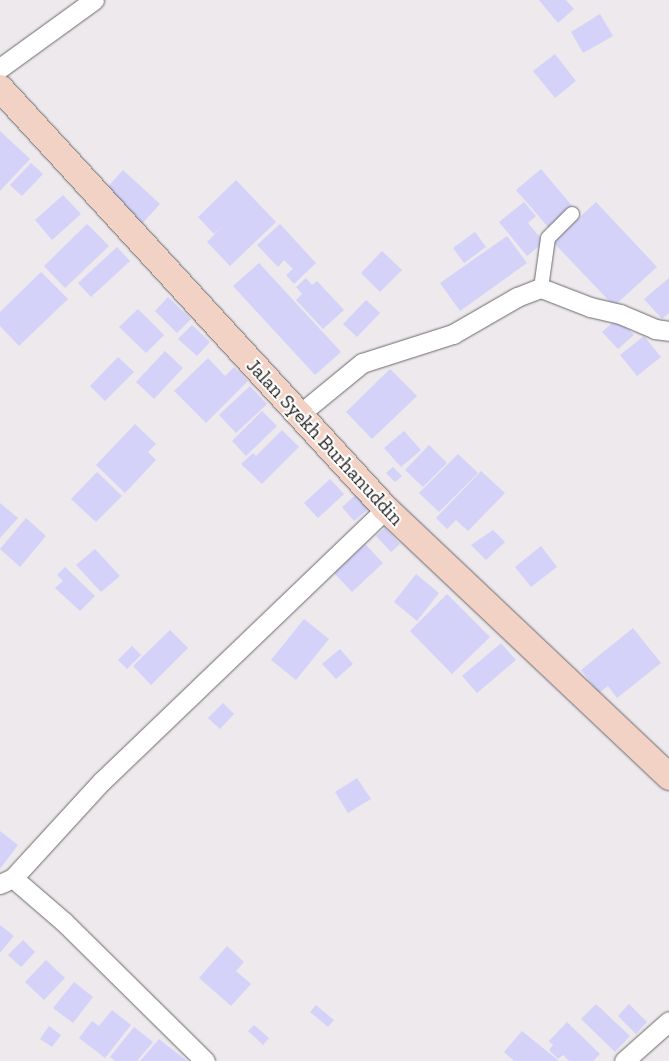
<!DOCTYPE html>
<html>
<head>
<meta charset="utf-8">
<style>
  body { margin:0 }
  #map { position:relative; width:669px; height:1061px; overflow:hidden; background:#ede9ed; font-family:"Zilla Slab",serif }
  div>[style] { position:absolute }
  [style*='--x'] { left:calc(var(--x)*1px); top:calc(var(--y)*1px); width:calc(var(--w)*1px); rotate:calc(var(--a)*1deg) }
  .building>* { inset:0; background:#d4d2f8 }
  .roads { filter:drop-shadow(0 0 1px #6b686b) drop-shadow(0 0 1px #6b686b) }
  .pedestrian>* { height:14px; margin:-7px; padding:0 7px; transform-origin:7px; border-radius:7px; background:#fff }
  .minor>* { height:19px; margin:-9.5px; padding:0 9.5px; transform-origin:9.5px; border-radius:9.5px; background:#fff }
  .secondary>* { height:26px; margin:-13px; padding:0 13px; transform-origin:13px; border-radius:13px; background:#f3d2c6 }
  span { translate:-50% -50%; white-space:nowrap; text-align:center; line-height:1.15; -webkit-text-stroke:4px #fff; paint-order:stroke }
  .street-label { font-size:20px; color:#242324 }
</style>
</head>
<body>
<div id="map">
  <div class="building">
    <i style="clip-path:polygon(539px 0,566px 0,574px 9px,558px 23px)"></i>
    <i style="clip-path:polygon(600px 14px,613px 36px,583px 53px,571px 32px)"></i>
    <i style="clip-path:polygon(555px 54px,576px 81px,555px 98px,533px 71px)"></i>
    <i style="clip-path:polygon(0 131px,30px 159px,0 191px)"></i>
    <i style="clip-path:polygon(31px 163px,43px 174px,22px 196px,10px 185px)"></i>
    <i style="clip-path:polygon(541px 169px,573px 207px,548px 227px,516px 190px)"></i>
    <i style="clip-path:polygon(123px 170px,160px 204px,141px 225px,104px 191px)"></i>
    <i style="clip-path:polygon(236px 180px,276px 222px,230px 266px,207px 242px,223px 226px,214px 234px,198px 217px)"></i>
    <i style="clip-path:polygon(63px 195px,81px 214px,52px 240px,35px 220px)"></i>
    <i style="clip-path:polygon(524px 202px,536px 216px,528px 223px,544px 242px,527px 256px,499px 222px)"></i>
    <i style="clip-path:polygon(596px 202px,657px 267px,614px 306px,553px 242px)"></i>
    <i style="clip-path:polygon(87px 224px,109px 246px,65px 288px,44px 266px)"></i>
    <i style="clip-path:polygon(280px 224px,316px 263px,294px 284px,286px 275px,293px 269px,284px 260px,278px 267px,257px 245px)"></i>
    <i style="clip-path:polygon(475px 232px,486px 247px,464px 263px,453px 248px)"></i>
    <i style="clip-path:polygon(507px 236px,527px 263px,460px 311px,440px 283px)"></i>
    <i style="clip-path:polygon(117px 247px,130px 261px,91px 297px,78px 283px)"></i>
    <i style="clip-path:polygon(382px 251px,402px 270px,380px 292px,361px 273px)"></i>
    <i style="clip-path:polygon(259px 263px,341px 352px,315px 375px,233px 286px)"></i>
    <i style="clip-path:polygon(41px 272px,68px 299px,19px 346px,0 326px,0 312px)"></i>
    <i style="clip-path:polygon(306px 278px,312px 285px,317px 281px,344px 310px,323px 329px,296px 300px,302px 294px,296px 287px)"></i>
    <i style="clip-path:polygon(669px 278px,669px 313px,662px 319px,644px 299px)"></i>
    <i style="clip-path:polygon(168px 297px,191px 319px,177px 333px,155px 311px)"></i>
    <i style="clip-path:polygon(366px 300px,380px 313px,357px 337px,343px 324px)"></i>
    <i style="clip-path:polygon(138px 309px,164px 335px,146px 353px,119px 327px)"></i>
    <i style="clip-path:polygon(618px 318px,634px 335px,618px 349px,602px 332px)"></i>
    <i style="clip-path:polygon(192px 325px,210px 342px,197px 356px,178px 339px)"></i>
    <i style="clip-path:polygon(644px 336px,661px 357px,637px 376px,620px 355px)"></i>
    <i style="clip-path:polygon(165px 351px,183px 368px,154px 399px,136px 382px)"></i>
    <i style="clip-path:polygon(118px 357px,134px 372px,105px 401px,90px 386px)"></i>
    <i style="clip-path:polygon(208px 358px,225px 376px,234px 367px,248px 381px,206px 423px,174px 391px)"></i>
    <i style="clip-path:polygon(390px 369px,417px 396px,372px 439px,346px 412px)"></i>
    <i style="clip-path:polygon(250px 386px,267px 404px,236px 433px,219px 415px)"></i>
    <i style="clip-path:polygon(262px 411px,277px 426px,246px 456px,232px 441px)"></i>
    <i style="clip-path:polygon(135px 424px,156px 444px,148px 452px,156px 460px,125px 493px,96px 465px)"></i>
    <i style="clip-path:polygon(282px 430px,299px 447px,262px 484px,241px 464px,253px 453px,256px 456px)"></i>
    <i style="clip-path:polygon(404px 431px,421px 450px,401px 467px,384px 448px)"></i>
    <i style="clip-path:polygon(429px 445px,447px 463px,423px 487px,405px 470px)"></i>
    <i style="clip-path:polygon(458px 454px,478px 473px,439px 512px,419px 493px)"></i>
    <i style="clip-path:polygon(393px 467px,402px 476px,395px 482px,386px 473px)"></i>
    <i style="clip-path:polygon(481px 471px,505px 493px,468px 531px,456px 520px,447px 529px,436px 518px)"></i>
    <i style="clip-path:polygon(97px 472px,122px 496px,96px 522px,71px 499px)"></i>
    <i style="clip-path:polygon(330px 479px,344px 494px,318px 518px,304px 503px)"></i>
    <i style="clip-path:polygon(360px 491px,372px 506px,354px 521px,342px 507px)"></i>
    <i style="clip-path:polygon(0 503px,18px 518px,0 538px)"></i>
    <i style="clip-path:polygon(26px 518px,46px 536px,20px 567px,0 549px)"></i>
    <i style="clip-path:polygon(385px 528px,400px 544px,391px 552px,376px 536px)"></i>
    <i style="clip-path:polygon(493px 530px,505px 542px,486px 560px,471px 545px)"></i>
    <i style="clip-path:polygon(365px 544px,383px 563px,352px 592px,334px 573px)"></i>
    <i style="clip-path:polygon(541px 546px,557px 567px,531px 587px,515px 567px)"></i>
    <i style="clip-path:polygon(95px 549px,120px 576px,101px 592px,76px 565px)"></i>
    <i style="clip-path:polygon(65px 567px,95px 596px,80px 611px,55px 588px,63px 581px,57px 575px)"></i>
    <i style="clip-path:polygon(416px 574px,439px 593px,417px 621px,394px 602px)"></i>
    <i style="clip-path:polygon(447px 594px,490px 637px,452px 674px,410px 631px)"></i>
    <i style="clip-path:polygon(304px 619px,329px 639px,296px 680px,271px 660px)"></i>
    <i style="clip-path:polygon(633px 628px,661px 663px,617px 698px,608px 686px,599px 693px,581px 670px)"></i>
    <i style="clip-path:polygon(170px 630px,188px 648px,151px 685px,133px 666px)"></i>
    <i style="clip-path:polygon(501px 643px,516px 660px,477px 693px,462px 676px)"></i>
    <i style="clip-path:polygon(132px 646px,141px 655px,127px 669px,118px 660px)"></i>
    <i style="clip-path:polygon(340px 649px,353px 664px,336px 679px,322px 664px)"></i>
    <i style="clip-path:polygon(223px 703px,234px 714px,220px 729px,208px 718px)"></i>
    <i style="clip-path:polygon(357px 778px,371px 799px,348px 813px,335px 792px)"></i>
    <i style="clip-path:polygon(0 831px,18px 845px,0 869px)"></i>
    <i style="clip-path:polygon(0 925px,14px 936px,0 953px)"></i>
    <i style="clip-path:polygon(23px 940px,35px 952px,21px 967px,8px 955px)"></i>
    <i style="clip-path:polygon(227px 946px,244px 962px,236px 971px,251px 984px,231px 1006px,199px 978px)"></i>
    <i style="clip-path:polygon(46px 960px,65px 978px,44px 1000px,25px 982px)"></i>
    <i style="clip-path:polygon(74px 982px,93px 997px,73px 1023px,53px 1008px)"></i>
    <i style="clip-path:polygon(596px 1004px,630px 1036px,615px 1052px,581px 1019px)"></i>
    <i style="clip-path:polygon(629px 1004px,647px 1022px,636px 1034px,618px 1016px)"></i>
    <i style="clip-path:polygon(316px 1005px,334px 1020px,328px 1027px,310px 1012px)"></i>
    <i style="clip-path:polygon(112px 1010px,131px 1025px,105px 1058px,79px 1038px,92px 1021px,99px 1026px)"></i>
    <i style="clip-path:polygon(567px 1022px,600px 1054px,593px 1061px,569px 1061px,563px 1055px,558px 1059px,549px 1050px,553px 1045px,549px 1041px)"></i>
    <i style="clip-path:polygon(254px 1025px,269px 1038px,263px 1045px,248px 1031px)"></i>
    <i style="clip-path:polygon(49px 1026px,61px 1035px,52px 1047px,40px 1039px)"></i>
    <i style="clip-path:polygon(134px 1027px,153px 1042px,137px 1061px,115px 1061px,110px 1057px)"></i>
    <i style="clip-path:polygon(522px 1031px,559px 1061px,514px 1061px,504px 1052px)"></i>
    <i style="clip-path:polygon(159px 1039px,187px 1061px,140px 1061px)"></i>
  </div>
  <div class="roads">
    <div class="pedestrian">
      <i style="--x:541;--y:288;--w:50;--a:-82"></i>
      <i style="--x:548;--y:238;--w:34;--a:-45"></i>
    </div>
    <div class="minor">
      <i style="--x:0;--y:68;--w:116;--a:-35.9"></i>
      <i style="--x:301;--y:413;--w:79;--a:-39.3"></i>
      <i style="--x:362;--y:363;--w:96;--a:-17.7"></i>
      <i style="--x:453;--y:334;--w:74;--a:-30"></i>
      <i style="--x:517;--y:297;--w:26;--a:-21"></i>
      <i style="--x:541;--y:288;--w:53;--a:21.2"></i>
      <i style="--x:590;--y:307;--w:31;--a:13"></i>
      <i style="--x:620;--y:314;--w:38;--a:23"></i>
      <i style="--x:655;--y:329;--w:14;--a:8"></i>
      <i style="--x:13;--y:878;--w:67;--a:40.8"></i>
      <i style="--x:64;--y:922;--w:198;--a:44.6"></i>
      <i style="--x:0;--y:884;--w:14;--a:-25"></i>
      <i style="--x:13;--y:878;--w:132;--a:-47.5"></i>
      <i style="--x:102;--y:781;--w:393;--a:-43.8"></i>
      <i style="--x:624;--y:1061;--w:60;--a:-41.6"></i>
    </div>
    <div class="secondary">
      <i style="--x:0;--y:88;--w:571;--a:47.48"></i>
      <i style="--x:386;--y:509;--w:390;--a:43.4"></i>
    </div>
  </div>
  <div class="street-label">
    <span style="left:325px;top:442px;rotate:47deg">Jalan Syekh Burhanuddin</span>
  </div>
</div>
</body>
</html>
